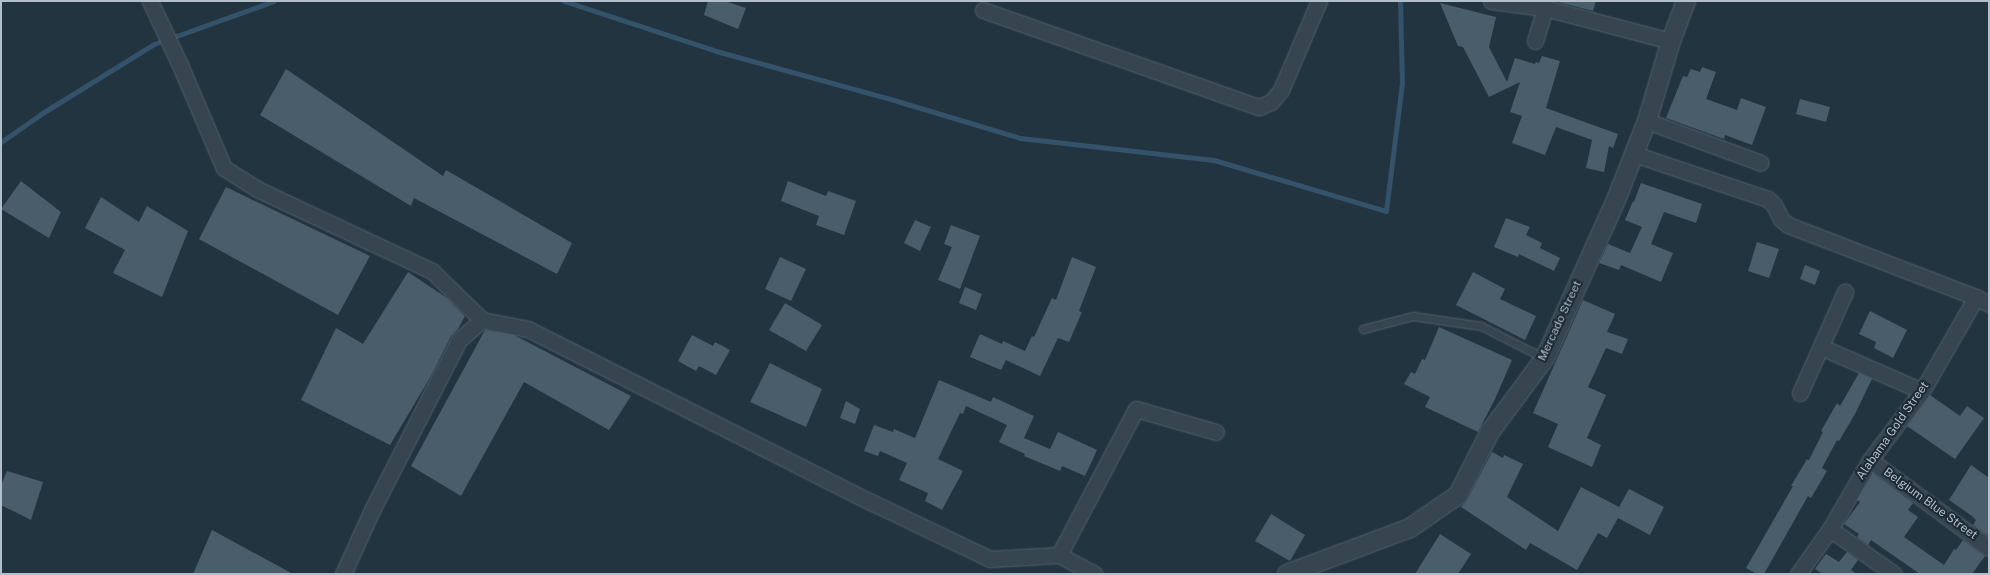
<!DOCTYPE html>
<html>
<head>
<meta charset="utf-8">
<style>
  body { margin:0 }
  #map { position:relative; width:1990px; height:575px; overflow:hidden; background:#223440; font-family:"Public Sans",sans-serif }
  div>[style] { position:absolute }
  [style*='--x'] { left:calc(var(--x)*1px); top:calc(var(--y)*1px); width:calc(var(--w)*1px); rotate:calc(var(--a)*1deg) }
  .stream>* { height:5px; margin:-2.5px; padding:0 2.5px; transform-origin:2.5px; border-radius:2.5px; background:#345269 }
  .building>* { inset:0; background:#4a5d6b }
  .roads { filter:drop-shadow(0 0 1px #54626e) drop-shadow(0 0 1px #54626e) }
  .service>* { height:7px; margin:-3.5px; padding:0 3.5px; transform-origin:3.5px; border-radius:3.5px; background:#364550 }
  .minor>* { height:15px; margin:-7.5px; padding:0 7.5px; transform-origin:7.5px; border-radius:7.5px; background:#364550 }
  .tertiary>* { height:18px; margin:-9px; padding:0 9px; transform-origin:9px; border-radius:9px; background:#364550 }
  span { translate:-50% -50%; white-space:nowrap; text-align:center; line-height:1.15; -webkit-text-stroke:4px #1b2a35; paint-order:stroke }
  .street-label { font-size:12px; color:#b2bfcb }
  .frame { position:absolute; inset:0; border:2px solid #b2bfcb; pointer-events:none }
</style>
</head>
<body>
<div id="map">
  <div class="stream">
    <i style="--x:564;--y:1;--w:160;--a:18.2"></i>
    <i style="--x:716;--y:51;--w:188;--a:15.4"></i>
    <i style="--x:897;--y:101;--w:128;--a:16.7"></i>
    <i style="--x:1020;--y:138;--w:195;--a:6.5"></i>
    <i style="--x:1214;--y:160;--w:179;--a:16.5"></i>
    <i style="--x:1386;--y:211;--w:129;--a:-82.9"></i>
    <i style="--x:1402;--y:83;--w:82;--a:-91.4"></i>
    <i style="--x:1;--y:142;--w:52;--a:-34.9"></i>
    <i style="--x:44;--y:112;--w:129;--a:-31.7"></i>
    <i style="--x:154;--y:44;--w:127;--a:-19.7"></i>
  </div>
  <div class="building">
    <i style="clip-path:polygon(708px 1px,725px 1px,746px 8px,738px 29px,704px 15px)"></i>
    <i style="clip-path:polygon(1554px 1px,1596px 1px,1593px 11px)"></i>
    <i style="clip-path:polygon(1440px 3px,1496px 17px,1489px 47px,1507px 82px,1515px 58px,1535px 64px,1536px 62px,1539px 63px,1542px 56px,1560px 61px,1546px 108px,1618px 134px,1613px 148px,1609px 146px,1604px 172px,1586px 168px,1592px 140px,1556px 127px,1545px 155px,1512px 143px,1522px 116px,1510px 112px,1520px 82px,1489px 97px,1463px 47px,1458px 46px)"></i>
    <i style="clip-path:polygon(1702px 67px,1716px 72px,1706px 99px,1737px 110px,1741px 98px,1766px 107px,1752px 145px,1725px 135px,1724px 139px,1666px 118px,1683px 76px,1687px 77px,1691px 69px,1700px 72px)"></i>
    <i style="clip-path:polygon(286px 69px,443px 176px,446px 170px,572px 243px,557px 274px,414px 198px,411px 206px,260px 115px)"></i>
    <i style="clip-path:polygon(1800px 99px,1830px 107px,1826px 122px,1796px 114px)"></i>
    <i style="clip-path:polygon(21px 181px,61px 212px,49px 238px,1px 209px)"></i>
    <i style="clip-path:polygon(788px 181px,826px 196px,828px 191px,856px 201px,844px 235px,816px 225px,819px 216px,781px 201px)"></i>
    <i style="clip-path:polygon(1641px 183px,1702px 204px,1696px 223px,1664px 212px,1651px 244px,1673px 253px,1661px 282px,1621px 265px,1619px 270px,1599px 263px,1608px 244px,1630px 253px,1642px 227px,1625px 220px,1633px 201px,1634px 202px)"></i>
    <i style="clip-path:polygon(226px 187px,370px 256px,338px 315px,199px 239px)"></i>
    <i style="clip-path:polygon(101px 197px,139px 222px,147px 206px,188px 231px,162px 297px,113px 273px,125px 250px,85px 228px)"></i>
    <i style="clip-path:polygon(1506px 218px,1530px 227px,1526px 235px,1542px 243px,1540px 248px,1560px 258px,1554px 271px,1519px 254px,1518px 257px,1494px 247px)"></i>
    <i style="clip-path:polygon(915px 220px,931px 227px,920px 251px,904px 243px)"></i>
    <i style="clip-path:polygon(951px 225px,980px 236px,960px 289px,938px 280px,952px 247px,944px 244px)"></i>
    <i style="clip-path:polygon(1757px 242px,1779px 249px,1769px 278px,1748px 271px)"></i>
    <i style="clip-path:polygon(780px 257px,806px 269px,791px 301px,765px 289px)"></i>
    <i style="clip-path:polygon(1072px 257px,1096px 267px,1079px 311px,1082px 312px,1069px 342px,1058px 338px,1040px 376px,1006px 360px,1001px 370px,970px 357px,980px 334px,1002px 344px,1003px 341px,1025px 351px,1032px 336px,1034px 337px,1052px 298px,1056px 300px)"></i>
    <i style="clip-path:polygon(1805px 265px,1820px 271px,1815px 285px,1800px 279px)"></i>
    <i style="clip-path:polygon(408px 272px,447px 298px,465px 316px,458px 329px,451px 336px,431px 376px,390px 445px,301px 400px,336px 328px,363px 344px)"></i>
    <i style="clip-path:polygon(1473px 272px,1505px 289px,1500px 299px,1536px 316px,1525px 340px,1456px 305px)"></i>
    <i style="clip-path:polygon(965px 287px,982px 294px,976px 310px,959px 303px)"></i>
    <i style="clip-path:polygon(1583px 300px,1615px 314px,1607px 332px,1628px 339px,1622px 354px,1606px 348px,1588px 387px,1606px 395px,1587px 438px,1601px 445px,1592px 467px,1548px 447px,1558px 424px,1533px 413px)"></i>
    <i style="clip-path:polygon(785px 303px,822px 325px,806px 351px,769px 330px)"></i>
    <i style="clip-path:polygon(1870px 311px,1907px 330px,1893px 358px,1874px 348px,1876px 342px,1859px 334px)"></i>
    <i style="clip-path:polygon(1439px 327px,1512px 360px,1495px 399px,1478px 432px,1425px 407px,1430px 397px,1404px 384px,1411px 372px,1415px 374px,1422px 359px,1425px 360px)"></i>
    <i style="clip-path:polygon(485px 330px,514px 335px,631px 396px,609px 430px,524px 382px,461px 496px,411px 466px)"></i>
    <i style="clip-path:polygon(692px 335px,713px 346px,715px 342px,730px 350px,716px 375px,699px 366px,696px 371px,678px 361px)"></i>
    <i style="clip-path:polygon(770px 363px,822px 389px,806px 427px,750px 402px)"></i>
    <i style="clip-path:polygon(1859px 373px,1872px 379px,1855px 414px,1839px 441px,1837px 440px,1822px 468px,1827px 471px,1811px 498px,1808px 496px,1764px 574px,1757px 574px,1746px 568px,1793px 486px,1791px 486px,1807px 459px,1809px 460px,1823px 432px,1821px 431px,1837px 403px,1840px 406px)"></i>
    <i style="clip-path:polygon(939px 380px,991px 402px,993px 397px,1034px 416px,1024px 438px,1050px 449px,1058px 432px,1097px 450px,1085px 476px,1062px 466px,1060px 471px,1024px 456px,1025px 454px,999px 442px,1007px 425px,966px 406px,963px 414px,960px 413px,938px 459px,963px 471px,942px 510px,925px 501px,928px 493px,899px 480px,907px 463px,880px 451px,878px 456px,864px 451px,874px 425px,893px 432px,894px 429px,915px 438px)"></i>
    <i style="clip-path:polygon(1930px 395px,1960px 416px,1967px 406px,1984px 418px,1955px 459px,1907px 426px)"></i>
    <i style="clip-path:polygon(846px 401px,860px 409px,855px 424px,840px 418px)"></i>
    <i style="clip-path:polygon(1492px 452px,1503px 458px,1504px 455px,1523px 464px,1507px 497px,1558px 531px,1581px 487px,1619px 507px,1629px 489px,1664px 507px,1650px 535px,1618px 518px,1607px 538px,1598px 533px,1577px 570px,1530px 543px,1526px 550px,1461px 507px,1467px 500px)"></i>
    <i style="clip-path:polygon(1971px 465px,1989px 478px,1989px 537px,1973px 525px,1976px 520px,1972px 516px,1949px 500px)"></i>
    <i style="clip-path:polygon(7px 471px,43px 482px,31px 520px,1px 505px,1px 485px)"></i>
    <i style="clip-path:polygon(1873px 473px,1913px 503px,1908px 510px,1918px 517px,1904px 537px,1944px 565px,1954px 549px,1956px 550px,1963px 540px,1985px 556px,1972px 574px,1920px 574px,1871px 540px,1868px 545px,1857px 537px,1859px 534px,1844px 524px,1860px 502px,1857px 500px)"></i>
    <i style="clip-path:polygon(1271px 514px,1305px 535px,1290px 561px,1255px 541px)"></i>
    <i style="clip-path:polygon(212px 530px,293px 574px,193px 574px)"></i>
    <i style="clip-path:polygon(1440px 534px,1471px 554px,1458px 574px,1415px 574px)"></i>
    <i style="clip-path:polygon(1847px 552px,1858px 560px,1851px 570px,1857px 574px,1823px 574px,1815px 569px,1826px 554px,1839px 562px)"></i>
  </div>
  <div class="roads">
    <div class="service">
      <i style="--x:1363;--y:329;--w:52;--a:-14.6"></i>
      <i style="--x:1413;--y:316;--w:69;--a:8.4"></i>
      <i style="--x:1481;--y:326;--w:71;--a:26.9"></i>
    </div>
    <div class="minor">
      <i style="--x:150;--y:1;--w:71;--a:64.9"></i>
      <i style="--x:180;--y:65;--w:112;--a:66.9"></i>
      <i style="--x:224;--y:168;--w:41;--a:32.2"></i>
      <i style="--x:259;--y:190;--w:191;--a:25.1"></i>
      <i style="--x:432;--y:271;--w:70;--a:44.4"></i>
      <i style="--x:482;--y:320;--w:47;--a:11.1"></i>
      <i style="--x:528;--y:329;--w:384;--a:26.8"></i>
      <i style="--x:871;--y:502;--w:132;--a:25.6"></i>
      <i style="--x:990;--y:559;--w:69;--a:-3.3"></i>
      <i style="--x:1059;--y:555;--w:40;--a:28"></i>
      <i style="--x:1491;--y:1;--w:54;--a:7.4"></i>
      <i style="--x:1545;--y:8;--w:130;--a:14.7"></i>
      <i style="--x:983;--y:10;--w:293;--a:19.4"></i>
      <i style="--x:1259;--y:107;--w:13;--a:-23"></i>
      <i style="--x:1271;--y:102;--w:16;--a:-50"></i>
      <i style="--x:1281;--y:90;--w:97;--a:-66.9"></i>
      <i style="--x:1535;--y:41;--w:34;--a:-73"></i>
      <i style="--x:1647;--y:121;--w:121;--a:20.2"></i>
      <i style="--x:1634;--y:154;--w:141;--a:18.6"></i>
      <i style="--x:1768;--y:199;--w:8;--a:45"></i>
      <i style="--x:1774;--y:205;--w:16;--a:63"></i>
      <i style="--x:1781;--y:219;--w:9;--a:41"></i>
      <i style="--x:1788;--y:225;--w:201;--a:21"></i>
      <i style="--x:1821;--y:347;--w:110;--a:23.5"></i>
      <i style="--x:1800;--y:393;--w:111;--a:-66"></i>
      <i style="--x:1870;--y:460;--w:148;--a:36.5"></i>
      <i style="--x:1830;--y:529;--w:78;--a:35.1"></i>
      <i style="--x:1059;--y:555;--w:165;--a:-62.2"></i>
      <i style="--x:1136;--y:409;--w:83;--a:16"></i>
      <i style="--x:343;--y:574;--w:72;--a:-65.6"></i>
      <i style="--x:373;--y:508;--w:189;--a:-62.9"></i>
      <i style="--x:459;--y:340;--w:30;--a:-41"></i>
      <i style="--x:1798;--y:574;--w:55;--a:-54.6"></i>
      <i style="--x:1830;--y:529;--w:80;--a:-59.9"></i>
      <i style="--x:1870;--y:460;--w:86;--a:-53"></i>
      <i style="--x:1922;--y:391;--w:108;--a:-60.1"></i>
      <i style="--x:1976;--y:297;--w:15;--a:28"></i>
    </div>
    <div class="tertiary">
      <i style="--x:1287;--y:574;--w:131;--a:-20.5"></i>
      <i style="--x:1410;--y:528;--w:58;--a:-34.5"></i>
      <i style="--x:1458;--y:495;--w:71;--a:-63.1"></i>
      <i style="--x:1490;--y:432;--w:92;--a:-53.4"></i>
      <i style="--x:1545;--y:358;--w:173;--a:-65.8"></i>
      <i style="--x:1616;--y:200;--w:85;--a:-68.6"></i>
      <i style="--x:1647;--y:121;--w:84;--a:-73.3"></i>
      <i style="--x:1671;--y:41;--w:43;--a:-69.4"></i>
    </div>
  </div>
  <div class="street-label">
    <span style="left:1560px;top:321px;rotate:-65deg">Mercado Street</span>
    <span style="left:1893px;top:431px;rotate:-55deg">Alabama Gold Street</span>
    <span style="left:1930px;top:504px;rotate:36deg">Belgium Blue Street</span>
  </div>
  <div class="frame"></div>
</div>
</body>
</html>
